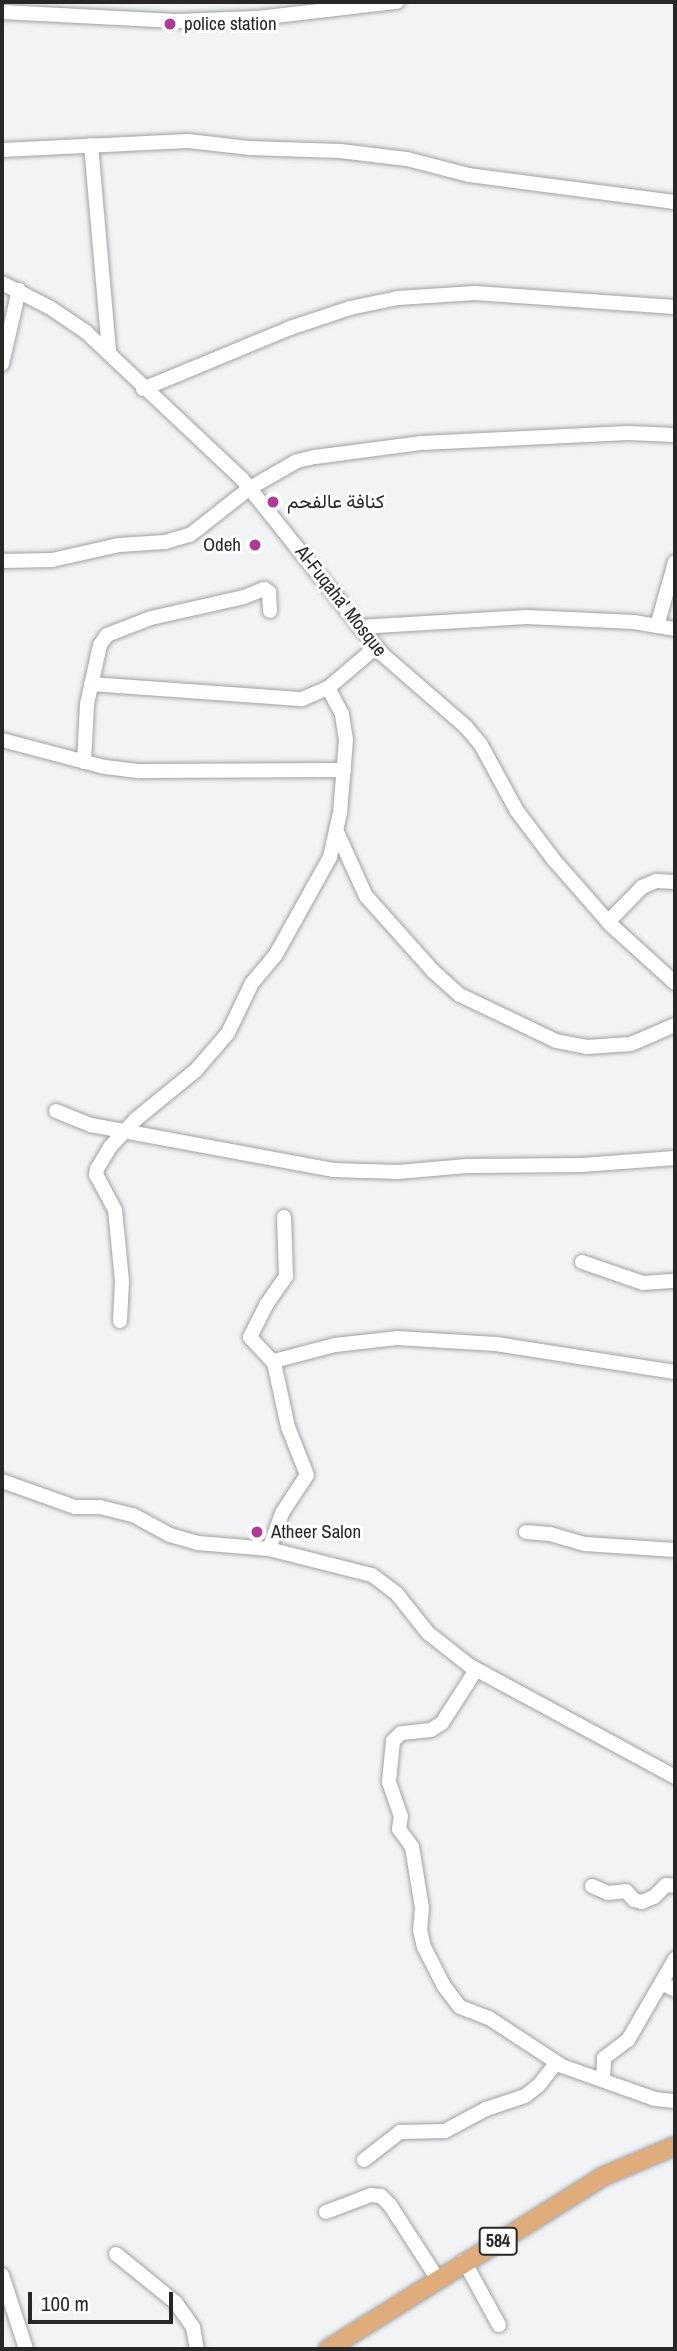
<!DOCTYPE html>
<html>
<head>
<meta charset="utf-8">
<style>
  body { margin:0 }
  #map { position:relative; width:677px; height:2351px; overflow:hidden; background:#f2f3f4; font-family:"Archivo Narrow",Vazirmatn,sans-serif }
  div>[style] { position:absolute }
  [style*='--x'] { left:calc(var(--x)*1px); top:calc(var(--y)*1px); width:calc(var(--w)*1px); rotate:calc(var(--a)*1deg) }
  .roads { filter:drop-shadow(0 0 2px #a1a2a3) drop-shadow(0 0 2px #a1a2a3) }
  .minor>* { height:14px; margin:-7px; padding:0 7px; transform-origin:7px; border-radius:7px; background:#fff }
  .major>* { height:18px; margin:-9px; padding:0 9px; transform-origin:9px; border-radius:9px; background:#dfac7c }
  .dots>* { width:19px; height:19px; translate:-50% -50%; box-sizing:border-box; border:4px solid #fff; border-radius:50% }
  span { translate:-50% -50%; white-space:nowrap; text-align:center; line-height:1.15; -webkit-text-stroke:6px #fff; paint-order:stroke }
  .shield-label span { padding:2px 5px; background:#fff; border:2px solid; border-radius:5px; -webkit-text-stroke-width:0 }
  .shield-label { font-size:18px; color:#272727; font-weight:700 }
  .poi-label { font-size:19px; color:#272727 }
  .left { translate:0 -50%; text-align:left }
  .right { translate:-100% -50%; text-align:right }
  .street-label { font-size:19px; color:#272727 }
  .frame { position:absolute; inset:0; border:4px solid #272727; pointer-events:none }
  .scale { position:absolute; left:28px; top:2292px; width:145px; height:32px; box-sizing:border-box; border:4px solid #272727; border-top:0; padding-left:9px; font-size:21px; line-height:24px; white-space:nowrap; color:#272727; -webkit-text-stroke:5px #fff; paint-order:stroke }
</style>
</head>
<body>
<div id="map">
  <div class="roads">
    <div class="minor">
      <i style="--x:2;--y:12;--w:174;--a:3"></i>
      <i style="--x:176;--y:21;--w:82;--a:-2.1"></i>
      <i style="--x:258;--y:18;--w:140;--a:-6.6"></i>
      <i style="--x:91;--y:145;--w:207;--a:85"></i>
      <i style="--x:2;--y:150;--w:186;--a:-2.8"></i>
      <i style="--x:188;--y:141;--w:61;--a:6.5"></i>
      <i style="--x:249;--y:148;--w:91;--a:1.9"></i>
      <i style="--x:340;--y:151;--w:67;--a:6.8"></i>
      <i style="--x:407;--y:159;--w:64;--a:14.5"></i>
      <i style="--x:469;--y:175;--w:208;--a:7.5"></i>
      <i style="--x:2;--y:283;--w:53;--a:27.1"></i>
      <i style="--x:49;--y:307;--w:45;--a:34"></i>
      <i style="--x:86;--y:332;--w:216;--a:43.3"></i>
      <i style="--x:243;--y:480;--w:221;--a:51.4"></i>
      <i style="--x:381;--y:653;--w:113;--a:41"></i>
      <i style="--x:466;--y:727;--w:23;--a:50"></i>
      <i style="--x:481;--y:745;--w:75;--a:61.4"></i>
      <i style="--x:517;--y:811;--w:61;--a:52.9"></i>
      <i style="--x:554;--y:860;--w:86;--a:48.8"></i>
      <i style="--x:611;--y:925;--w:86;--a:42.2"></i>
      <i style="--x:2;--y:364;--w:76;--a:-77.1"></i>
      <i style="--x:143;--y:389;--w:159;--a:-22.5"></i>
      <i style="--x:290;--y:328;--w:63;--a:-18.4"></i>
      <i style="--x:350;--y:308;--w:49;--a:-11.8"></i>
      <i style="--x:398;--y:298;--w:77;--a:-3.7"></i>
      <i style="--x:475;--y:293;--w:200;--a:4"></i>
      <i style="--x:2;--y:561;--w:50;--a:-1.1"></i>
      <i style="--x:52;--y:560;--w:69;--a:-12.6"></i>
      <i style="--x:119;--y:545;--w:46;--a:-3.7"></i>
      <i style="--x:165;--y:542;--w:26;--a:-16"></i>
      <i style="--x:190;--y:535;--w:76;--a:-38.1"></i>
      <i style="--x:250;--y:488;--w:54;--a:-29.9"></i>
      <i style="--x:297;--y:461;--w:18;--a:-13"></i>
      <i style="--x:315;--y:457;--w:108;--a:-7.5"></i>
      <i style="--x:422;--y:443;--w:206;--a:-2.8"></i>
      <i style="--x:628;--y:433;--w:47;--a:2.4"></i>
      <i style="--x:657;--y:626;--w:66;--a:-74.3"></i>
      <i style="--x:359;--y:627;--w:168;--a:-3.4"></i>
      <i style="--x:527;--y:617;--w:107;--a:2.7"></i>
      <i style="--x:634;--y:622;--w:42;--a:9.7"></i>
      <i style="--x:91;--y:684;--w:212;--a:4.1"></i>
      <i style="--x:302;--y:699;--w:28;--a:-23"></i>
      <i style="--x:328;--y:688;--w:63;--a:-40.5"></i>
      <i style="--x:2;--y:740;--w:106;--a:14.7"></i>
      <i style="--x:105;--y:767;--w:35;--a:7"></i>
      <i style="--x:140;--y:771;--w:204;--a:-0.3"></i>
      <i style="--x:84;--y:762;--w:58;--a:-87"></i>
      <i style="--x:87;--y:704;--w:60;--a:-77.6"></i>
      <i style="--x:100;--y:645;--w:12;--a:-55"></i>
      <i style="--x:107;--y:635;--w:47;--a:-21.1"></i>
      <i style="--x:151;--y:618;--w:95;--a:-12.7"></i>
      <i style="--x:244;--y:597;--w:22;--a:-22"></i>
      <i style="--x:264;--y:589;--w:6;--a:31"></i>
      <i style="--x:269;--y:592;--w:19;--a:87"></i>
      <i style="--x:336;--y:830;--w:72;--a:65.6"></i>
      <i style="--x:366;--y:896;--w:101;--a:48.2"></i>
      <i style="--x:433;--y:971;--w:36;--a:42"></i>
      <i style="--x:460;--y:995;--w:106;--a:25.6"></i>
      <i style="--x:556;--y:1041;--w:32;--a:11"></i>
      <i style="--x:587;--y:1047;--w:44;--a:-3.9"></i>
      <i style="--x:631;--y:1044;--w:48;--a:-23.4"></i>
      <i style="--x:608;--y:922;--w:49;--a:-45.8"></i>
      <i style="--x:642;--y:887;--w:15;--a:-23"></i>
      <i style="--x:656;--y:881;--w:19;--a:3"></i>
      <i style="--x:56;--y:1111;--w:38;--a:22"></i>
      <i style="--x:91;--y:1125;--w:246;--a:10.5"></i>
      <i style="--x:333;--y:1170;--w:65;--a:1.8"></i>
      <i style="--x:398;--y:1172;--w:69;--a:-5"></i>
      <i style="--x:467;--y:1166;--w:115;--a:-0.5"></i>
      <i style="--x:582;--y:1165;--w:93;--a:-4.3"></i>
      <i style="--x:582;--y:1262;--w:65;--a:19"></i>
      <i style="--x:643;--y:1283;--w:32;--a:-4"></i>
      <i style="--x:120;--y:1321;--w:40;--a:-87.1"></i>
      <i style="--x:122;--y:1281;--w:71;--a:-95.6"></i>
      <i style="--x:115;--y:1210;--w:40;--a:-118"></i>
      <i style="--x:96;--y:1175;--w:6;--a:-81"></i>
      <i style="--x:97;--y:1169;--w:26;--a:-59"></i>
      <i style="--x:110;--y:1147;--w:37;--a:-47"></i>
      <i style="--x:135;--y:1120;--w:79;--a:-39.3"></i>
      <i style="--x:196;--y:1070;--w:49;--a:-49.1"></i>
      <i style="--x:228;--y:1033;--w:55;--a:-64.4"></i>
      <i style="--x:252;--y:983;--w:35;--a:-50"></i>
      <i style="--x:275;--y:956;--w:113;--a:-60.9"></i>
      <i style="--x:330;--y:857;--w:45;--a:-77.2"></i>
      <i style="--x:340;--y:813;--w:73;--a:-85.3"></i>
      <i style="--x:346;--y:740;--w:26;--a:-99"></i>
      <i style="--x:342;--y:714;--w:30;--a:-118"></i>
      <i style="--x:274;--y:1361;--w:63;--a:-14.7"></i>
      <i style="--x:335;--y:1345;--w:62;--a:-6.4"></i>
      <i style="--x:397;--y:1338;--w:99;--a:3.5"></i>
      <i style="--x:496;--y:1344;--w:181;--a:8.9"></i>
      <i style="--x:2;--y:1481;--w:77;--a:19.6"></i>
      <i style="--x:75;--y:1507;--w:25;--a:0"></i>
      <i style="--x:100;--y:1507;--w:34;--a:14"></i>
      <i style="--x:133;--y:1515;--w:42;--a:28.4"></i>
      <i style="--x:170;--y:1535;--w:29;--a:16"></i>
      <i style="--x:198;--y:1543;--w:71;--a:4.8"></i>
      <i style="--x:269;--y:1549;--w:106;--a:14.2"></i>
      <i style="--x:372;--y:1575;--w:31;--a:37"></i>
      <i style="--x:397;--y:1594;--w:50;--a:51.5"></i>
      <i style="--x:428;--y:1633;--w:53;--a:38.2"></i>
      <i style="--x:470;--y:1666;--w:233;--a:28.4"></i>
      <i style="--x:526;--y:1532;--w:24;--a:5"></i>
      <i style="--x:550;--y:1534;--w:36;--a:16"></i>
      <i style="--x:585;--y:1544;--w:90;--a:3.8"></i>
      <i style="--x:269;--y:1549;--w:38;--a:-70"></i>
      <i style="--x:282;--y:1513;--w:45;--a:-56.7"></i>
      <i style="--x:307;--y:1475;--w:52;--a:-111.6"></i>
      <i style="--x:288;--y:1427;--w:66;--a:-102.3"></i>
      <i style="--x:274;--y:1363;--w:35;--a:-133"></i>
      <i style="--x:250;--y:1337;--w:36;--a:-63"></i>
      <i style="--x:266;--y:1305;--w:35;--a:-55"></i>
      <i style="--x:286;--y:1276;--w:59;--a:-91.9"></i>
      <i style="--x:476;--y:1670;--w:63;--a:122.7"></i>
      <i style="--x:442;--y:1723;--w:13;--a:148"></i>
      <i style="--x:431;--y:1730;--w:30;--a:174"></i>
      <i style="--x:401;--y:1733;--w:11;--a:135"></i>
      <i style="--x:393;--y:1741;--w:41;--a:95.6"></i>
      <i style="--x:389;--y:1782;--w:36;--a:71"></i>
      <i style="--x:401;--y:1816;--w:13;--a:99"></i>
      <i style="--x:399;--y:1829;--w:22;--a:54"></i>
      <i style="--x:412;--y:1847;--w:62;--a:80.7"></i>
      <i style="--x:422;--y:1908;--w:22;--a:95"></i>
      <i style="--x:420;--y:1930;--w:17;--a:77"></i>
      <i style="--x:424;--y:1947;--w:44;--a:62.9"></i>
      <i style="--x:444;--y:1986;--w:26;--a:53"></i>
      <i style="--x:460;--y:2007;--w:31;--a:21"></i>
      <i style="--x:489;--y:2018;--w:87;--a:33.3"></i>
      <i style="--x:562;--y:2066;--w:99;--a:19.5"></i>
      <i style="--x:655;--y:2099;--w:20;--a:6"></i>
      <i style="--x:592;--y:1886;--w:17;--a:24"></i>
      <i style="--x:608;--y:1893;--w:18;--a:-6"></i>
      <i style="--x:626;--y:1891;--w:12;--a:48"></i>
      <i style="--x:634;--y:1900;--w:8;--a:14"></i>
      <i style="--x:642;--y:1902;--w:13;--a:-23"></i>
      <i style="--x:654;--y:1897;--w:17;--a:-45"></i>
      <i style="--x:666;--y:1885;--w:9;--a:6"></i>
      <i style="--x:662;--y:1983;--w:15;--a:28"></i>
      <i style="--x:603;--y:2080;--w:22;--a:-87"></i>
      <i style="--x:604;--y:2058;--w:30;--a:-37"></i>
      <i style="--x:628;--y:2040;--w:94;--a:-59.9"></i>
      <i style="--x:364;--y:2160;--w:46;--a:-37.9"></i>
      <i style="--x:400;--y:2132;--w:45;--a:-1.3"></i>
      <i style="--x:445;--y:2131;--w:47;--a:-28.2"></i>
      <i style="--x:486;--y:2109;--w:41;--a:-18.4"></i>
      <i style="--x:525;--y:2096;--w:18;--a:-38"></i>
      <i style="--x:539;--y:2085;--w:28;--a:-52"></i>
      <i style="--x:326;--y:2212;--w:48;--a:-20.7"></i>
      <i style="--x:371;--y:2195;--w:10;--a:6"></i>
      <i style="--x:381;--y:2196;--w:13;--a:45"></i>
      <i style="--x:390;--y:2205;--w:87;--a:57.2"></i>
      <i style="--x:116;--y:2254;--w:77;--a:39.2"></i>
      <i style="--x:176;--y:2303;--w:29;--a:55"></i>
      <i style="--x:193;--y:2327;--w:22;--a:80"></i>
      <i style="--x:464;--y:2261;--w:73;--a:61.3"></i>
      <i style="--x:2;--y:2275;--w:78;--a:72"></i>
    </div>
    <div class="major">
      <i style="--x:328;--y:2349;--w:326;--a:-32.1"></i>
      <i style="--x:604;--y:2176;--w:77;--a:-22.9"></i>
    </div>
  </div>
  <div class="dots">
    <i style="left:170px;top:24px;background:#ad3c98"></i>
    <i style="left:273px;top:502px;background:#ad3c98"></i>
    <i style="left:255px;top:545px;background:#ad3c98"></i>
    <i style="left:257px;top:1532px;background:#ad3c98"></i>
  </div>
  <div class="shield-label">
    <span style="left:498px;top:2241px">584</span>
  </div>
  <div class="poi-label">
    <span class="left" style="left:184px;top:24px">police station</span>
    <span class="left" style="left:287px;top:502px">كنافة عالفحم</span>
    <span class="right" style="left:241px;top:545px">Odeh</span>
    <span class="left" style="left:271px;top:1532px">Atheer Salon</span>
  </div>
  <div class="street-label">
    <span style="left:341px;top:601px;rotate:52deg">Al-Fuqaha' Mosque</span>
  </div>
  <div class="frame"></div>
  <div class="scale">100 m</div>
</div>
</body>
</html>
